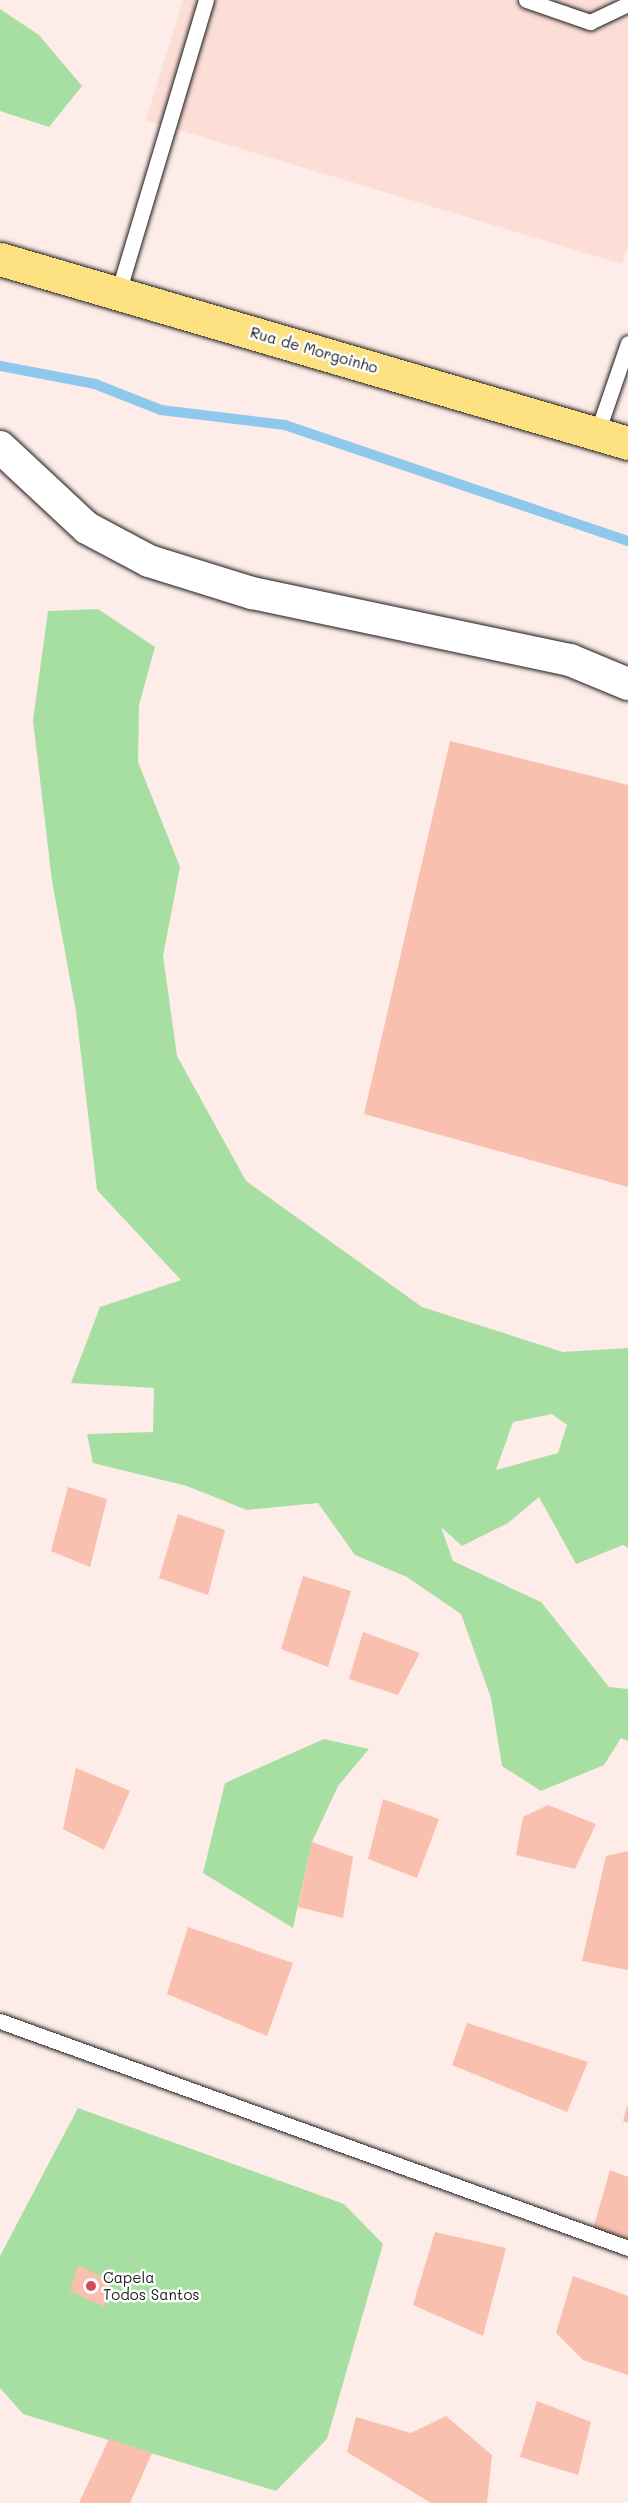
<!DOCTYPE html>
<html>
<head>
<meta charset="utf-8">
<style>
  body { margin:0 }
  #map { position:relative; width:628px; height:2503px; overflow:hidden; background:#fdece7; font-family:Mali,sans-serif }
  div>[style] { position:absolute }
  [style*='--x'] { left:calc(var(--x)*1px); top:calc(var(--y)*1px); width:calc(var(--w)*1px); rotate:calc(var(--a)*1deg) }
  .built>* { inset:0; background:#fcded6 }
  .green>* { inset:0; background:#a7dfa3 }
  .stream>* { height:10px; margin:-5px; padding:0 5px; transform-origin:5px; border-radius:5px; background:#8ec8ed }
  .building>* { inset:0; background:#f9bfaf }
  .roads { filter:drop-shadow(0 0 2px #1c1c1c) drop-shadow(0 0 2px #1c1c1c) }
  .service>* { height:15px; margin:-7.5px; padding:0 7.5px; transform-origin:7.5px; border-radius:7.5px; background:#fff }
  .minor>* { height:32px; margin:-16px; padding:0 16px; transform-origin:16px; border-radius:16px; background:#fff }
  .primary>* { height:33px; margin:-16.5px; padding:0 16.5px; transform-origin:16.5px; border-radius:16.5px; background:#fde080 }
  .dots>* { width:16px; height:16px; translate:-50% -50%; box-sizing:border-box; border:3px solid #fff; border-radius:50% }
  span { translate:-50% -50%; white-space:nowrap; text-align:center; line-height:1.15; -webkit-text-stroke:5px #fff; paint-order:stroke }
  .street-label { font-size:15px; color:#1c1c1c }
  .poi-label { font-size:15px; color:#1c1c1c }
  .left { translate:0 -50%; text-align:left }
</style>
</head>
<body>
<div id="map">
  <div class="built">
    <i style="clip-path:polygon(183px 0,628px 0,628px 245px,622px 264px,146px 120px)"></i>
  </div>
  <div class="green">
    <i style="clip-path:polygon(0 9px,39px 35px,82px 86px,49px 127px,0 111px)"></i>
    <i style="clip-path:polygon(evenodd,98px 609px,155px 647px,139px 705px,138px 762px,180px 867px,163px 956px,177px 1056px,246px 1181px,422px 1307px,563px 1352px,628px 1348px,628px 1548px,623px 1545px,576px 1564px,539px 1497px,508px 1523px,462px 1546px,441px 1527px,453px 1561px,541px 1602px,609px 1687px,628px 1689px,628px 1741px,621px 1738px,604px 1765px,541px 1791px,502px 1766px,491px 1698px,461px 1614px,407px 1577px,355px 1555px,318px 1503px,247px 1510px,187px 1486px,93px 1463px,87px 1434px,153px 1432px,154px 1388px,71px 1383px,100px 1307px,181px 1280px,97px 1190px,76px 1012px,52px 881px,33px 720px,48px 611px,98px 609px,552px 1414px,567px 1425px,558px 1453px,496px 1470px,513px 1422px,552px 1414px)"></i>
    <i style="clip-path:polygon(324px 1739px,369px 1749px,338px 1786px,312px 1842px,293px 1928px,203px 1873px,225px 1783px)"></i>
    <i style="clip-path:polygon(78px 2108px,344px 2204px,383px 2244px,327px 2439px,276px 2491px,23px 2414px,0 2388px,0 2256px)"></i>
  </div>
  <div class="stream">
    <i style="--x:0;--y:366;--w:97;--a:10.7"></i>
    <i style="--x:95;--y:384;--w:71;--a:21.5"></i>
    <i style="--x:161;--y:410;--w:125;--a:6.9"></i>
    <i style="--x:285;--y:425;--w:362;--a:18.7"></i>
  </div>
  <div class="building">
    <i style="clip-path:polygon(450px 741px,628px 785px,628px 1187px,364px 1114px)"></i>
    <i style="clip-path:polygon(68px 1487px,107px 1499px,90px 1567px,51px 1551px)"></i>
    <i style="clip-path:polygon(178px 1514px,225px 1530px,208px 1595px,159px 1578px)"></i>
    <i style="clip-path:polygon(303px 1576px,351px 1591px,328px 1667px,281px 1649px)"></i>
    <i style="clip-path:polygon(363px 1632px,420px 1653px,398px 1695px,349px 1679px)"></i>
    <i style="clip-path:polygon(76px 1768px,130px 1791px,104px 1850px,63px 1829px)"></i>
    <i style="clip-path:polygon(383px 1799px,439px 1819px,417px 1878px,368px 1859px)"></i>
    <i style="clip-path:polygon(548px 1805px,596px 1824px,575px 1869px,516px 1855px,523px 1817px)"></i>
    <i style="clip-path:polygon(312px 1842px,353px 1857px,343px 1918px,298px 1907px)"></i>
    <i style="clip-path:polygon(628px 1851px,628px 1970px,582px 1961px,606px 1856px)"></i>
    <i style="clip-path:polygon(188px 1927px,293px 1963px,267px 2036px,167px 1994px)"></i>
    <i style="clip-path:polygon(467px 2023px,588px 2062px,567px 2112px,452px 2065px)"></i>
    <i style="clip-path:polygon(627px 2106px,628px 2106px,628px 2123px,623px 2121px)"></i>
    <i style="clip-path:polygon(610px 2170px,628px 2177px,628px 2239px,593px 2229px)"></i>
    <i style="clip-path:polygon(435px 2232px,506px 2248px,483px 2336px,413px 2305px)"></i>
    <i style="clip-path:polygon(78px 2265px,111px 2281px,104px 2307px,70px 2291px)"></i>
    <i style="clip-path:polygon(573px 2276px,628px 2296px,628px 2375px,583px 2360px,556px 2333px)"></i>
    <i style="clip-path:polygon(537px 2401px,591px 2422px,578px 2475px,520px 2457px)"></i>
    <i style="clip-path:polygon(446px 2416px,492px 2455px,487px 2503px,431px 2503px,347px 2452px,356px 2417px,411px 2433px)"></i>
    <i style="clip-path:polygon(109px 2439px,152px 2453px,130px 2503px,79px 2503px)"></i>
  </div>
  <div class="roads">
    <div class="service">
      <i style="--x:526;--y:0;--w:68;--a:19"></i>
      <i style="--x:590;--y:22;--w:42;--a:-25.3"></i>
      <i style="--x:118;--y:293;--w:306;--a:-73.3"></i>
      <i style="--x:597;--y:433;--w:95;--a:-71"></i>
      <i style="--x:0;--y:2021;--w:668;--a:19.87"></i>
    </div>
    <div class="minor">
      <i style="--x:0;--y:447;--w:119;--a:43"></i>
      <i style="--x:87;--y:528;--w:70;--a:28"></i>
      <i style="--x:149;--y:561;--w:108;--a:17.3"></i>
      <i style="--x:252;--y:593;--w:325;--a:11.9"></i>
      <i style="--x:570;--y:660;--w:63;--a:22.5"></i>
    </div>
    <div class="primary">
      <i style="--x:0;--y:259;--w:654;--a:16.33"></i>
    </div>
  </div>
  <div class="dots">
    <i style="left:91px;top:2286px;background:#d1495b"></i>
  </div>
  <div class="street-label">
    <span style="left:314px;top:350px;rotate:16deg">Rua de Morgoinho</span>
  </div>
  <div class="poi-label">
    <span class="left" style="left:103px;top:2286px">Capela<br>Todos Santos</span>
  </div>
</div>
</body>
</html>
